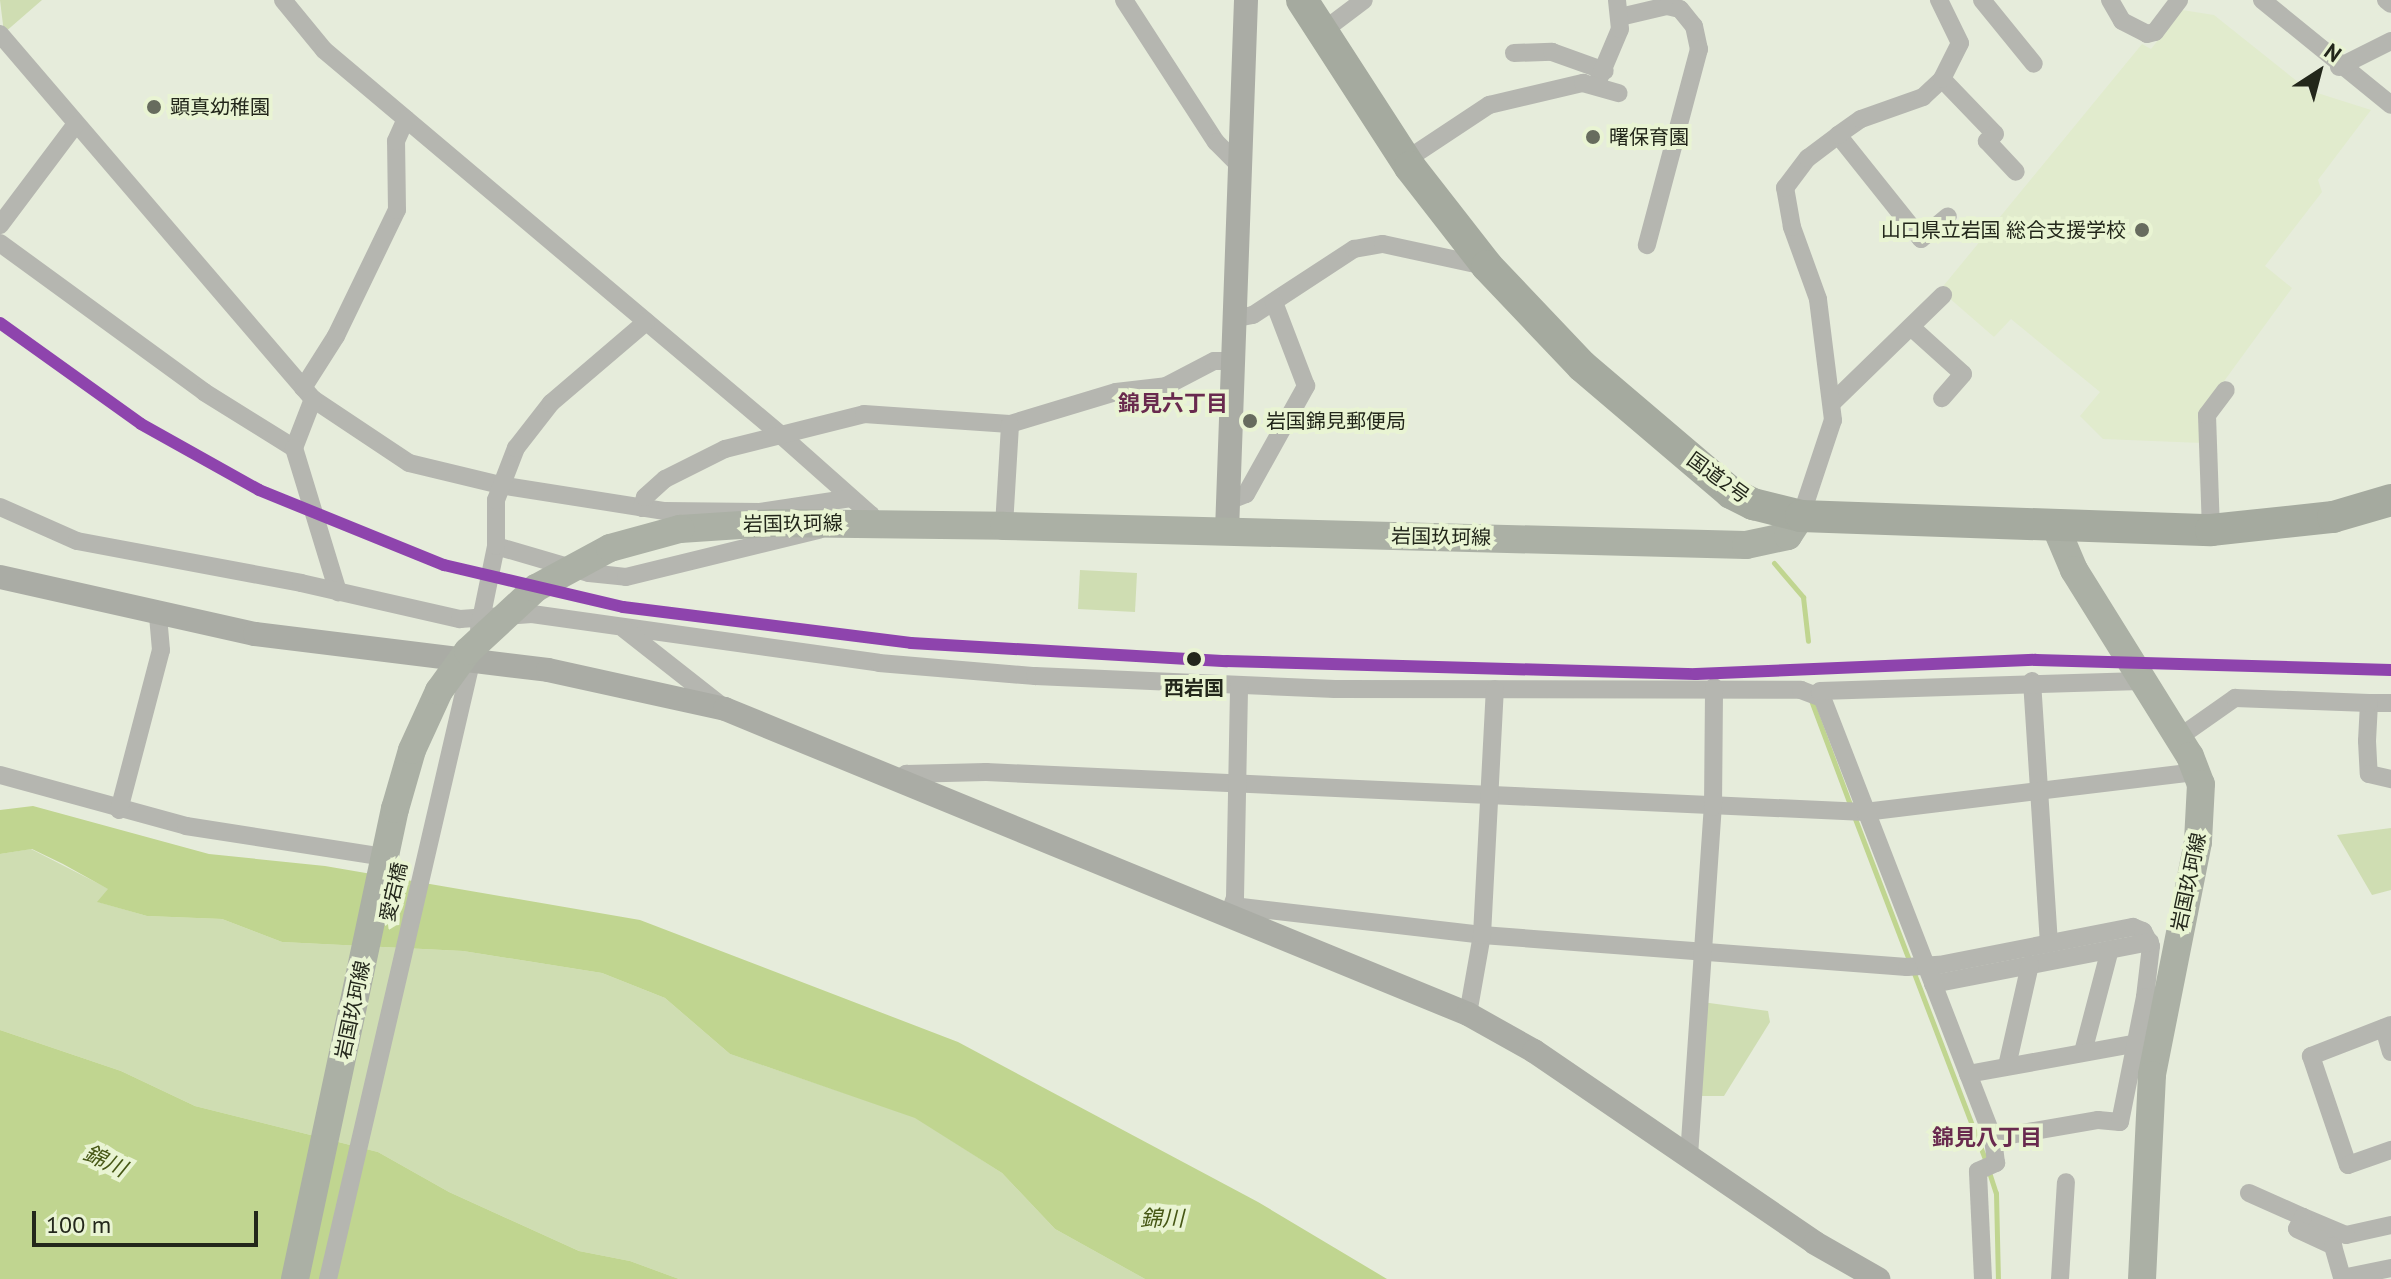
<!DOCTYPE html>
<html>
<head>
<meta charset="utf-8">
<style>
  body { margin:0 }
  #map { position:relative; width:2391px; height:1279px; overflow:hidden; background:#e6ecdb; font-family:"PT Sans","Noto Sans JP",sans-serif }
  div>[style] { position:absolute }
  [style*='--x'] { left:calc(var(--x)*1px); top:calc(var(--y)*1px); width:calc(var(--w)*1px); rotate:calc(var(--a)*1deg) }
  .built>* { inset:0; background:#e1ebcd }
  .green>* { inset:0; background:#cfddb2 }
  .water>* { inset:0; background:#c0d590 }
  .stream>* { height:5px; margin:-2.5px; padding:0 2.5px; transform-origin:2.5px; border-radius:2.5px; background:#c0d590 }
  .street>* { height:18px; margin:-9px; padding:0 9px; transform-origin:9px; border-radius:9px; background:#b5b6b0 }
  .secondary>* { height:24px; margin:-12px; padding:0 12px; transform-origin:12px; border-radius:12px; background:#aaaca5 }
  .primary>* { height:28px; margin:-14px; padding:0 14px; transform-origin:14px; border-radius:14px; background:#abb0a5 }
  .highway>* { height:32px; margin:-16px; padding:0 16px; transform-origin:16px; border-radius:16px; background:#a5aa9f }
  .primary-bridge>* { height:28px; margin:-14px; padding:0 14px; transform-origin:14px; border-radius:14px; background:#abb0a5 }
  .rail-1>* { height:12px; margin:-6px; padding:0 6px; transform-origin:6px; border-radius:6px; background:#8e44ad }
  .dots>* { width:22px; height:22px; translate:-50% -50%; box-sizing:border-box; border:4px solid #e9f4d3; border-radius:50% }
  span { translate:-50% -50%; white-space:nowrap; text-align:center; line-height:1.15; -webkit-text-stroke:8px #e9f4d3; paint-order:stroke }
  .poi-label { font-size:20px; color:#23271b }
  .left { translate:0 -50%; text-align:left }
  .right { translate:-100% -50%; text-align:right }
  .street-label { font-size:20px; color:#23271b }
  .stop-label { font-size:20px; color:#23271b; font-weight:700 }
  .neighbourhood-label { font-size:22px; color:#692a4e; font-weight:700 }
  .water-label { font-size:22px; color:#465715; font-style:italic }
  .north { position:absolute; left:2279px; top:32px; width:80px; height:80px; -webkit-text-stroke:6px #e9f4d3; paint-order:stroke; rotate:36deg; font-size:22px; font-weight:700; line-height:32px; text-align:center; color:#23271b }
  .north::after { content:''; display:block; margin:auto; width:28px; height:36px; background:#23271b; clip-path:polygon(50% 0,100% 100%,50% 72%,0 100%) }
  .scale { position:absolute; left:32px; top:1211px; width:226px; height:36px; box-sizing:border-box; border:4px solid #23271b; border-top:0; padding-left:10px; font-size:24px; line-height:28px; white-space:nowrap; color:#23271b; -webkit-text-stroke:6px #e9f4d3; paint-order:stroke }
</style>
</head>
<body>
<div id="map">
  <div class="built">
    <i style="clip-path:polygon(2182px 10px,2214px 15px,2308px 90px,2371px 110px,2318px 180px,2322px 192px,2265px 266px,2292px 288px,2203px 410px,2202px 443px,2103px 439px,2080px 416px,2100px 392px,2011px 319px,1994px 337px,1940px 290px,2142px 44px,2151px 49px)"></i>
  </div>
  <div class="green">
    <i style="clip-path:polygon(0 0,42px 0,4px 33px)"></i>
    <i style="clip-path:polygon(1080px 570px,1137px 573px,1135px 612px,1078px 609px)"></i>
    <i style="clip-path:polygon(2391px 828px,2391px 890px,2372px 895px,2337px 835px)"></i>
    <i style="clip-path:polygon(31px 849px,109px 889px,98px 902px,147px 916px,222px 919px,282px 942px,463px 951px,602px 973px,665px 998px,730px 1054px,915px 1117px,1002px 1173px,1055px 1229px,1145px 1279px,679px 1279px,630px 1261px,579px 1251px,449px 1192px,378px 1152px,195px 1106px,121px 1071px,0 1030px,0 854px)"></i>
    <i style="clip-path:polygon(1702px 1002px,1768px 1011px,1770px 1022px,1724px 1096px,1697px 1096px)"></i>
  </div>
  <div class="water">
    <i style="clip-path:polygon(33px 806px,209px 854px,325px 866px,640px 920px,958px 1042px,1258px 1202px,1387px 1279px,1145px 1279px,1055px 1229px,1002px 1173px,915px 1118px,730px 1054px,665px 998px,602px 973px,463px 951px,282px 942px,222px 919px,147px 916px,97px 902px,108px 889px,63px 864px,32px 849px,0 854px,0 810px)"></i>
    <i style="clip-path:polygon(0 1030px,121px 1071px,195px 1106px,378px 1152px,449px 1192px,579px 1251px,630px 1261px,679px 1279px,0 1279px)"></i>
  </div>
  <div class="stream">
    <i style="--x:1774;--y:563;--w:45;--a:49.5"></i>
    <i style="--x:1803;--y:597;--w:44;--a:83.5"></i>
    <i style="--x:1811;--y:700;--w:114;--a:69.5"></i>
    <i style="--x:1854;--y:816;--w:370;--a:69.1"></i>
    <i style="--x:1989;--y:1172;--w:22;--a:72"></i>
    <i style="--x:1996;--y:1193;--w:86;--a:88.7"></i>
  </div>
  <div class="street">
    <i style="--x:283;--y:0;--w:65;--a:50.6"></i>
    <i style="--x:324;--y:50;--w:599;--a:40.12"></i>
    <i style="--x:782;--y:436;--w:119;--a:41.6"></i>
    <i style="--x:871;--y:515;--w:9;--a:77"></i>
    <i style="--x:1124;--y:0;--w:169;--a:57.1"></i>
    <i style="--x:1216;--y:142;--w:31;--a:45"></i>
    <i style="--x:1982;--y:0;--w:82;--a:50.9"></i>
    <i style="--x:2110;--y:0;--w:24;--a:60"></i>
    <i style="--x:2122;--y:21;--w:28;--a:27"></i>
    <i style="--x:2147;--y:34;--w:8;--a:-14"></i>
    <i style="--x:2155;--y:32;--w:40;--a:-53"></i>
    <i style="--x:2262;--y:0;--w:166;--a:39.1"></i>
    <i style="--x:2386;--y:0;--w:6;--a:39"></i>
    <i style="--x:1620;--y:17;--w:48;--a:-13.2"></i>
    <i style="--x:1667;--y:6;--w:13;--a:13"></i>
    <i style="--x:1680;--y:9;--w:22;--a:51"></i>
    <i style="--x:1694;--y:26;--w:24;--a:78"></i>
    <i style="--x:1699;--y:49;--w:203;--a:104.9"></i>
    <i style="--x:1323;--y:31;--w:51;--a:-37.1"></i>
    <i style="--x:0;--y:34;--w:481;--a:49.4"></i>
    <i style="--x:313;--y:399;--w:115;--a:33.7"></i>
    <i style="--x:409;--y:463;--w:94;--a:13.6"></i>
    <i style="--x:500;--y:485;--w:167;--a:9"></i>
    <i style="--x:665;--y:511;--w:95;--a:0.6"></i>
    <i style="--x:760;--y:512;--w:92;--a:-8.7"></i>
    <i style="--x:1514;--y:53;--w:38;--a:-2"></i>
    <i style="--x:1552;--y:52;--w:56;--a:19.7"></i>
    <i style="--x:2339;--y:67;--w:58;--a:-26.6"></i>
    <i style="--x:1942;--y:79;--w:76;--a:46.1"></i>
    <i style="--x:1995;--y:134;--w:11;--a:139"></i>
    <i style="--x:1987;--y:141;--w:42;--a:46.9"></i>
    <i style="--x:1598;--y:81;--w:56;--a:-67.1"></i>
    <i style="--x:1620;--y:29;--w:29;--a:-96"></i>
    <i style="--x:1838;--y:135;--w:133;--a:51.4"></i>
    <i style="--x:1921;--y:239;--w:35;--a:-40"></i>
    <i style="--x:1406;--y:160;--w:100;--a:-33.5"></i>
    <i style="--x:1489;--y:105;--w:97;--a:-13.2"></i>
    <i style="--x:1583;--y:83;--w:37;--a:16"></i>
    <i style="--x:0;--y:225;--w:125;--a:-53.1"></i>
    <i style="--x:0;--y:243;--w:253;--a:36.1"></i>
    <i style="--x:204;--y:392;--w:106;--a:31.9"></i>
    <i style="--x:1232;--y:319;--w:21;--a:-11"></i>
    <i style="--x:1253;--y:315;--w:121;--a:-33.2"></i>
    <i style="--x:1354;--y:249;--w:29;--a:-10"></i>
    <i style="--x:1383;--y:244;--w:104;--a:12.2"></i>
    <i style="--x:1911;--y:327;--w:70;--a:42.1"></i>
    <i style="--x:1963;--y:374;--w:32;--a:131"></i>
    <i style="--x:303;--y:388;--w:62;--a:-57.6"></i>
    <i style="--x:336;--y:336;--w:140;--a:-64.2"></i>
    <i style="--x:397;--y:210;--w:69;--a:-90.8"></i>
    <i style="--x:396;--y:141;--w:24;--a:-66"></i>
    <i style="--x:313;--y:399;--w:53;--a:111.2"></i>
    <i style="--x:294;--y:448;--w:151;--a:73"></i>
    <i style="--x:1832;--y:403;--w:155;--a:-44.2"></i>
    <i style="--x:1228;--y:501;--w:19;--a:-21"></i>
    <i style="--x:1246;--y:494;--w:124;--a:-60.9"></i>
    <i style="--x:1306;--y:386;--w:90;--a:-110.9"></i>
    <i style="--x:0;--y:507;--w:84;--a:23.8"></i>
    <i style="--x:77;--y:541;--w:228;--a:10.6"></i>
    <i style="--x:301;--y:583;--w:163;--a:12.8"></i>
    <i style="--x:460;--y:619;--w:72;--a:-4"></i>
    <i style="--x:532;--y:614;--w:350;--a:8"></i>
    <i style="--x:879;--y:663;--w:157;--a:4.8"></i>
    <i style="--x:1035;--y:676;--w:300;--a:2.5"></i>
    <i style="--x:1335;--y:689;--w:466;--a:0.1"></i>
    <i style="--x:1801;--y:690;--w:22;--a:21"></i>
    <i style="--x:642;--y:508;--w:11;--a:-75"></i>
    <i style="--x:645;--y:497;--w:27;--a:-42"></i>
    <i style="--x:665;--y:479;--w:67;--a:-26.6"></i>
    <i style="--x:725;--y:449;--w:143;--a:-14.1"></i>
    <i style="--x:864;--y:414;--w:146;--a:3.9"></i>
    <i style="--x:1010;--y:424;--w:111;--a:-16.8"></i>
    <i style="--x:1116;--y:392;--w:50;--a:-6.8"></i>
    <i style="--x:1166;--y:386;--w:54;--a:-27.5"></i>
    <i style="--x:1214;--y:361;--w:18;--a:0"></i>
    <i style="--x:1801;--y:516;--w:101;--a:-71.6"></i>
    <i style="--x:1833;--y:420;--w:122;--a:-97.1"></i>
    <i style="--x:1818;--y:299;--w:77;--a:-109.9"></i>
    <i style="--x:1792;--y:227;--w:40;--a:-100"></i>
    <i style="--x:1785;--y:188;--w:38;--a:-53"></i>
    <i style="--x:1808;--y:158;--w:38;--a:-37"></i>
    <i style="--x:1838;--y:135;--w:28;--a:-35"></i>
    <i style="--x:1861;--y:119;--w:66;--a:-19.5"></i>
    <i style="--x:1923;--y:97;--w:26;--a:-43"></i>
    <i style="--x:1942;--y:79;--w:40;--a:-63.4"></i>
    <i style="--x:1960;--y:43;--w:48;--a:-116"></i>
    <i style="--x:1004;--y:526;--w:102;--a:-86.6"></i>
    <i style="--x:2211;--y:530;--w:115;--a:-92"></i>
    <i style="--x:2207;--y:415;--w:31;--a:-53"></i>
    <i style="--x:496;--y:546;--w:97;--a:16.2"></i>
    <i style="--x:589;--y:573;--w:37;--a:6"></i>
    <i style="--x:626;--y:577;--w:199;--a:-13.7"></i>
    <i style="--x:479;--y:629;--w:85;--a:-78.4"></i>
    <i style="--x:496;--y:546;--w:46;--a:-90"></i>
    <i style="--x:496;--y:500;--w:56;--a:-69"></i>
    <i style="--x:516;--y:448;--w:57;--a:-52.1"></i>
    <i style="--x:551;--y:403;--w:125;--a:-40.5"></i>
    <i style="--x:624;--y:629;--w:125;--a:38.2"></i>
    <i style="--x:2032;--y:681;--w:263;--a:86.3"></i>
    <i style="--x:2391;--y:703;--w:22;--a:180"></i>
    <i style="--x:2369;--y:703;--w:38;--a:93"></i>
    <i style="--x:2367;--y:741;--w:33;--a:87"></i>
    <i style="--x:2369;--y:774;--w:23;--a:13"></i>
    <i style="--x:2178;--y:738;--w:70;--a:-35.1"></i>
    <i style="--x:2235;--y:698;--w:134;--a:2.1"></i>
    <i style="--x:0;--y:775;--w:193;--a:15.3"></i>
    <i style="--x:186;--y:826;--w:187;--a:8.9"></i>
    <i style="--x:899;--y:779;--w:9;--a:-36"></i>
    <i style="--x:906;--y:774;--w:80;--a:-1.4"></i>
    <i style="--x:986;--y:772;--w:880;--a:2.61"></i>
    <i style="--x:1865;--y:812;--w:334;--a:-6.9"></i>
    <i style="--x:119;--y:810;--w:165;--a:-75.3"></i>
    <i style="--x:161;--y:650;--w:35;--a:-95"></i>
    <i style="--x:1233;--y:906;--w:251;--a:6.6"></i>
    <i style="--x:1482;--y:935;--w:426;--a:4.3"></i>
    <i style="--x:1907;--y:967;--w:32;--a:-4"></i>
    <i style="--x:1939;--y:965;--w:198;--a:-11.1"></i>
    <i style="--x:2133;--y:927;--w:11;--a:22"></i>
    <i style="--x:2143;--y:931;--w:17;--a:62"></i>
    <i style="--x:2151;--y:946;--w:51;--a:96.7"></i>
    <i style="--x:2145;--y:997;--w:21;--a:11"></i>
    <i style="--x:1229;--y:915;--w:18;--a:-71"></i>
    <i style="--x:1235;--y:898;--w:213;--a:-88.9"></i>
    <i style="--x:1933;--y:984;--w:221;--a:-11"></i>
    <i style="--x:1468;--y:1014;--w:80;--a:-80"></i>
    <i style="--x:1482;--y:935;--w:246;--a:-87"></i>
    <i style="--x:2391;--y:1025;--w:86;--a:158.8"></i>
    <i style="--x:2311;--y:1056;--w:115;--a:71.3"></i>
    <i style="--x:2348;--y:1165;--w:46;--a:-19.2"></i>
    <i style="--x:2384;--y:1028;--w:25;--a:74"></i>
    <i style="--x:2083;--y:1052;--w:106;--a:-75.3"></i>
    <i style="--x:2007;--y:1066;--w:104;--a:-77.2"></i>
    <i style="--x:1968;--y:1074;--w:168;--a:-10.3"></i>
    <i style="--x:1993;--y:1138;--w:107;--a:-9.7"></i>
    <i style="--x:2098;--y:1120;--w:22;--a:5"></i>
    <i style="--x:2120;--y:1122;--w:127;--a:-78.7"></i>
    <i style="--x:1689;--y:1156;--w:350;--a:-86.1"></i>
    <i style="--x:1713;--y:807;--w:120;--a:-89.5"></i>
    <i style="--x:2249;--y:1193;--w:59;--a:24"></i>
    <i style="--x:2391;--y:1225;--w:46;--a:167.5"></i>
    <i style="--x:2346;--y:1235;--w:47;--a:-157.3"></i>
    <i style="--x:2303;--y:1217;--w:13;--a:117"></i>
    <i style="--x:2297;--y:1229;--w:40;--a:25"></i>
    <i style="--x:2333;--y:1246;--w:33;--a:74"></i>
    <i style="--x:2342;--y:1278;--w:50;--a:-11.5"></i>
    <i style="--x:328;--y:1279;--w:642;--a:-76.94"></i>
    <i style="--x:1983;--y:1279;--w:108;--a:-92.7"></i>
    <i style="--x:1978;--y:1171;--w:20;--a:-24"></i>
    <i style="--x:1996;--y:1163;--w:25;--a:-97"></i>
    <i style="--x:1993;--y:1138;--w:479;--a:-111.2"></i>
    <i style="--x:1820;--y:691;--w:321;--a:-1.8"></i>
    <i style="--x:2060;--y:1279;--w:97;--a:-86.5"></i>
  </div>
  <div class="secondary">
    <i style="--x:1227;--y:531;--w:531;--a:-87.95"></i>
    <i style="--x:0;--y:577;--w:261;--a:12.6"></i>
    <i style="--x:255;--y:634;--w:295;--a:7"></i>
    <i style="--x:548;--y:670;--w:181;--a:12.4"></i>
    <i style="--x:725;--y:709;--w:803;--a:22.32"></i>
    <i style="--x:1468;--y:1014;--w:76;--a:29.3"></i>
    <i style="--x:1534;--y:1051;--w:340;--a:34.3"></i>
    <i style="--x:1815;--y:1243;--w:73;--a:29.7"></i>
  </div>
  <div class="primary">
    <i style="--x:2054;--y:523;--w:51;--a:66.9"></i>
    <i style="--x:2074;--y:570;--w:219;--a:58.1"></i>
    <i style="--x:2190;--y:756;--w:30;--a:69"></i>
    <i style="--x:2201;--y:784;--w:58;--a:93"></i>
    <i style="--x:2198;--y:842;--w:237;--a:101.2"></i>
    <i style="--x:2152;--y:1075;--w:204;--a:92.8"></i>
    <i style="--x:680;--y:529;--w:93;--a:-3.7"></i>
    <i style="--x:773;--y:523;--w:231;--a:0.7"></i>
    <i style="--x:1004;--y:526;--w:742;--a:1.47"></i>
    <i style="--x:1746;--y:545;--w:43;--a:-12.1"></i>
    <i style="--x:1788;--y:536;--w:24;--a:-57"></i>
  </div>
  <div class="highway">
    <i style="--x:1302;--y:0;--w:199;--a:57.1"></i>
    <i style="--x:1410;--y:167;--w:125;--a:52.1"></i>
    <i style="--x:1487;--y:266;--w:138;--a:46.5"></i>
    <i style="--x:1582;--y:366;--w:196;--a:40.4"></i>
    <i style="--x:1731;--y:493;--w:25;--a:27"></i>
    <i style="--x:1753;--y:504;--w:49;--a:14"></i>
    <i style="--x:1801;--y:516;--w:410;--a:2"></i>
    <i style="--x:2211;--y:530;--w:123;--a:-6.1"></i>
    <i style="--x:2333;--y:517;--w:60;--a:-16.3"></i>
  </div>
  <div class="primary-bridge">
    <i style="--x:295;--y:1279;--w:481;--a:-78"></i>
    <i style="--x:395;--y:809;--w:61;--a:-73.9"></i>
    <i style="--x:412;--y:750;--w:65;--a:-65.4"></i>
    <i style="--x:439;--y:691;--w:49;--a:-54.1"></i>
    <i style="--x:468;--y:651;--w:93;--a:-42.8"></i>
    <i style="--x:536;--y:588;--w:84;--a:-28.4"></i>
    <i style="--x:610;--y:548;--w:73;--a:-15.2"></i>
  </div>
  <div class="rail-1">
    <i style="--x:0;--y:323;--w:173;--a:35.6"></i>
    <i style="--x:141;--y:424;--w:135;--a:29.2"></i>
    <i style="--x:259;--y:490;--w:200;--a:22.1"></i>
    <i style="--x:444;--y:565;--w:184;--a:13.2"></i>
    <i style="--x:623;--y:607;--w:290;--a:7.1"></i>
    <i style="--x:911;--y:643;--w:316;--a:3.3"></i>
    <i style="--x:1226;--y:661;--w:470;--a:1.6"></i>
    <i style="--x:1696;--y:674;--w:340;--a:-2.4"></i>
    <i style="--x:2036;--y:660;--w:355;--a:1.6"></i>
  </div>
  <div class="dots">
    <i style="left:154px;top:107px;background:#676c5e"></i>
    <i style="left:1593px;top:137px;background:#676c5e"></i>
    <i style="left:2142px;top:230px;background:#676c5e"></i>
    <i style="left:1250px;top:421px;background:#676c5e"></i>
    <i style="left:1194px;top:659px;background:#23271b"></i>
  </div>
  <div class="poi-label">
    <span class="left" style="left:170px;top:107px">顕真幼稚園</span>
    <span class="left" style="left:1609px;top:137px">曙保育園</span>
    <span class="right" style="left:2126px;top:230px">山口県立岩国 総合支援学校</span>
    <span class="left" style="left:1266px;top:421px">岩国錦見郵便局</span>
  </div>
  <div class="street-label">
    <span style="left:1718px;top:478px;rotate:36deg">国道2号</span>
    <span style="left:793px;top:524px;rotate:-1deg">岩国玖珂線</span>
    <span style="left:1441px;top:537px;rotate:1deg">岩国玖珂線</span>
    <span style="left:2189px;top:882px;rotate:-78deg">岩国玖珂線</span>
    <span style="left:394px;top:892px;rotate:-77deg">愛宕橋</span>
    <span style="left:353px;top:1010px;rotate:-78deg">岩国玖珂線</span>
  </div>
  <div class="stop-label">
    <span style="left:1194px;top:688px">西岩国</span>
  </div>
  <div class="neighbourhood-label">
    <span style="left:1173px;top:404px">錦見六丁目</span>
    <span style="left:1987px;top:1138px">錦見八丁目</span>
  </div>
  <div class="water-label">
    <span style="left:105px;top:1161px;rotate:25deg">錦川</span>
    <span style="left:1162px;top:1219px">錦川</span>
  </div>
  <div class="north">N</div>
  <div class="scale">100 m</div>
</div>
</body>
</html>
